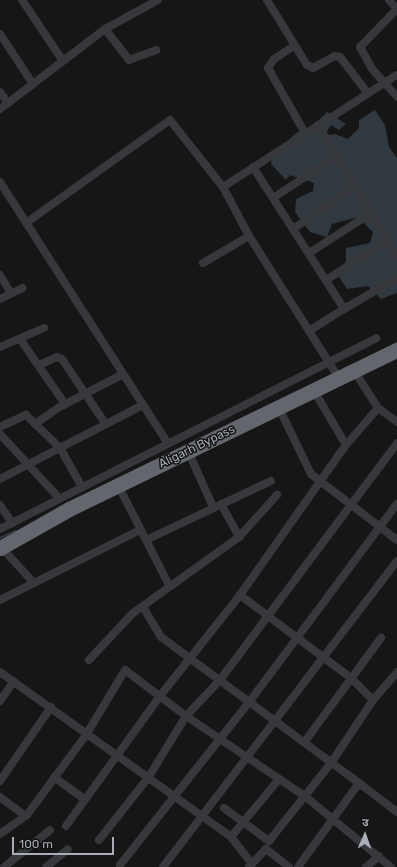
<!DOCTYPE html>
<html>
<head>
<meta charset="utf-8">
<style>
  body { margin:0 }
  #map { position:relative; width:397px; height:867px; overflow:hidden; background:#161617; font-family:Rubik,"Noto Sans Devanagari",sans-serif }
  div>[style] { position:absolute }
  [style*='--x'] { left:calc(var(--x)*1px); top:calc(var(--y)*1px); width:calc(var(--w)*1px); rotate:calc(var(--a)*1deg) }
  .water>* { inset:0; background:#30393f }
  .stream>* { height:2px; margin:-1px; padding:0 1px; transform-origin:1px; border-radius:1px; background:#30393f }
  .street>* { height:8px; margin:-4px; padding:0 4px; transform-origin:4px; border-radius:4px; background:#37383c }
  .highway>* { height:15px; margin:-7.5px; padding:0 7.5px; transform-origin:7.5px; border-radius:7.5px; background:#63666c }
  span { translate:-50% -50%; white-space:nowrap; text-align:center; line-height:1.15; -webkit-text-stroke:3px #111112; paint-order:stroke }
  .street-label { font-size:12px; color:#a9adb6 }
  .north { position:absolute; left:345px; top:815px; width:40px; height:40px; -webkit-text-stroke:3px #111112; paint-order:stroke; rotate:2deg; font-size:11px; font-weight:700; line-height:16px; text-align:center; color:#a9adb6 }
  .north::after { content:''; display:block; margin:auto; width:14px; height:18px; background:#a9adb6; clip-path:polygon(50% 0,100% 100%,50% 72%,0 100%) }
  .scale { position:absolute; left:12px; top:837px; width:102px; height:18px; box-sizing:border-box; border:2px solid #a9adb6; border-top:0; padding-left:5px; font-size:12px; line-height:14px; white-space:nowrap; color:#a9adb6; -webkit-text-stroke:3px #111112; paint-order:stroke }
</style>
</head>
<body>
<div id="map">
  <div class="water">
    <i style="clip-path:polygon(375px 110px,385px 125px,389px 147px,397px 158px,397px 293px,381px 299px,368px 286px,347px 289px,337px 274px,346px 261px,346px 248px,370px 243px,373px 232px,358px 217px,332px 224px,327px 237px,310px 232px,295px 212px,296px 199px,313px 191px,314px 183px,290px 175px,286px 180px,271px 164px,272px 155px,296px 133px,314px 125px,327px 112px,346px 124px,339px 130px,331px 125px,324px 136px,335px 134px,348px 139px,359px 128px,359px 120px)"></i>
  </div>
  <div class="stream">
    <i style="--x:0;--y:538;--w:17;--a:-25"></i>
  </div>
  <div class="street">
    <i style="--x:22;--y:0;--w:73;--a:56.1"></i>
    <i style="--x:267;--y:0;--w:76;--a:58.4"></i>
    <i style="--x:307;--y:65;--w:7;--a:27"></i>
    <i style="--x:313;--y:68;--w:25;--a:-29"></i>
    <i style="--x:335;--y:56;--w:5;--a:11"></i>
    <i style="--x:340;--y:57;--w:44;--a:52.4"></i>
    <i style="--x:389;--y:0;--w:12;--a:48"></i>
    <i style="--x:397;--y:9;--w:53;--a:134.2"></i>
    <i style="--x:360;--y:47;--w:26;--a:61"></i>
    <i style="--x:373;--y:70;--w:36;--a:48"></i>
    <i style="--x:105;--y:29;--w:39;--a:52"></i>
    <i style="--x:129;--y:60;--w:29;--a:-20"></i>
    <i style="--x:0;--y:34;--w:60;--a:56.6"></i>
    <i style="--x:294;--y:46;--w:24;--a:147"></i>
    <i style="--x:274;--y:59;--w:11;--a:124"></i>
    <i style="--x:268;--y:68;--w:75;--a:60.4"></i>
    <i style="--x:0;--y:92;--w:14;--a:54"></i>
    <i style="--x:0;--y:109;--w:132;--a:-37.3"></i>
    <i style="--x:105;--y:29;--w:60;--a:-28.7"></i>
    <i style="--x:318;--y:125;--w:153;--a:58.9"></i>
    <i style="--x:253;--y:167;--w:169;--a:57.3"></i>
    <i style="--x:344;--y:309;--w:61;--a:-30.3"></i>
    <i style="--x:0;--y:182;--w:311;--a:57.3"></i>
    <i style="--x:223;--y:187;--w:207;--a:-32.8"></i>
    <i style="--x:273;--y:198;--w:77;--a:-33.3"></i>
    <i style="--x:26;--y:223;--w:177;--a:-35.6"></i>
    <i style="--x:170;--y:120;--w:85;--a:51.7"></i>
    <i style="--x:223;--y:187;--w:55;--a:62"></i>
    <i style="--x:249;--y:236;--w:167;--a:57.7"></i>
    <i style="--x:293;--y:229;--w:75;--a:-34.7"></i>
    <i style="--x:309;--y:253;--w:74;--a:-32.8"></i>
    <i style="--x:203;--y:263;--w:53;--a:-30.4"></i>
    <i style="--x:0;--y:275;--w:21;--a:59"></i>
    <i style="--x:326;--y:280;--w:73;--a:-32.2"></i>
    <i style="--x:0;--y:299;--w:25;--a:-26"></i>
    <i style="--x:309;--y:331;--w:41;--a:-32.2"></i>
    <i style="--x:20;--y:339;--w:79;--a:55.3"></i>
    <i style="--x:0;--y:347;--w:48;--a:-23.4"></i>
    <i style="--x:39;--y:365;--w:20;--a:-24"></i>
    <i style="--x:57;--y:357;--w:5;--a:22"></i>
    <i style="--x:62;--y:359;--w:77;--a:56.1"></i>
    <i style="--x:355;--y:372;--w:43;--a:57.4"></i>
    <i style="--x:378;--y:408;--w:24;--a:36"></i>
    <i style="--x:313;--y:389;--w:65;--a:59.5"></i>
    <i style="--x:279;--y:408;--w:73;--a:64.1"></i>
    <i style="--x:311;--y:474;--w:108;--a:37.5"></i>
    <i style="--x:35;--y:424;--w:28;--a:-35"></i>
    <i style="--x:58;--y:408;--w:71;--a:-27.6"></i>
    <i style="--x:0;--y:427;--w:29;--a:-25"></i>
    <i style="--x:26;--y:415;--w:47;--a:44.1"></i>
    <i style="--x:60;--y:448;--w:45;--a:60.6"></i>
    <i style="--x:0;--y:434;--w:88;--a:47.3"></i>
    <i style="--x:188;--y:451;--w:61;--a:65.9"></i>
    <i style="--x:0;--y:479;--w:159;--a:-27.4"></i>
    <i style="--x:118;--y:485;--w:112;--a:63"></i>
    <i style="--x:221;--y:504;--w:38;--a:61"></i>
    <i style="--x:0;--y:505;--w:22;--a:56"></i>
    <i style="--x:0;--y:529;--w:422;--a:-26.9"></i>
    <i style="--x:146;--y:540;--w:138;--a:-25.3"></i>
    <i style="--x:1;--y:547;--w:49;--a:47.5"></i>
    <i style="--x:0;--y:600;--w:157;--a:-26.6"></i>
    <i style="--x:143;--y:607;--w:35;--a:59"></i>
    <i style="--x:161;--y:637;--w:246;--a:36.4"></i>
    <i style="--x:89;--y:660;--w:64;--a:-46.9"></i>
    <i style="--x:133;--y:613;--w:130;--a:-35.6"></i>
    <i style="--x:239;--y:537;--w:57;--a:-47.9"></i>
    <i style="--x:0;--y:672;--w:284;--a:35.5"></i>
    <i style="--x:231;--y:837;--w:34;--a:52"></i>
    <i style="--x:373;--y:700;--w:37;--a:-49"></i>
    <i style="--x:0;--y:701;--w:24;--a:-55"></i>
    <i style="--x:306;--y:740;--w:127;--a:-53.7"></i>
    <i style="--x:54;--y:777;--w:36;--a:36"></i>
    <i style="--x:0;--y:781;--w:90;--a:-55.4"></i>
    <i style="--x:0;--y:797;--w:31;--a:37"></i>
    <i style="--x:224;--y:808;--w:56;--a:36.3"></i>
    <i style="--x:269;--y:841;--w:100;--a:-51.5"></i>
    <i style="--x:331;--y:763;--w:76;--a:-56.3"></i>
    <i style="--x:373;--y:700;--w:31;--a:-135"></i>
    <i style="--x:351;--y:678;--w:139;--a:-143.2"></i>
    <i style="--x:66;--y:826;--w:160;--a:-54.1"></i>
    <i style="--x:160;--y:696;--w:129;--a:-51.6"></i>
    <i style="--x:240;--y:595;--w:184;--a:-54.8"></i>
    <i style="--x:346;--y:445;--w:49;--a:-49.1"></i>
    <i style="--x:0;--y:834;--w:33;--a:-35"></i>
    <i style="--x:27;--y:815;--w:99;--a:-53.6"></i>
    <i style="--x:86;--y:735;--w:76;--a:-59"></i>
    <i style="--x:125;--y:670;--w:76;--a:37"></i>
    <i style="--x:186;--y:716;--w:145;--a:34"></i>
    <i style="--x:306;--y:797;--w:110;--a:39.5"></i>
    <i style="--x:231;--y:837;--w:75;--a:-50.4"></i>
    <i style="--x:99;--y:840;--w:79;--a:-51.7"></i>
    <i style="--x:148;--y:778;--w:73;--a:-58.5"></i>
    <i style="--x:186;--y:716;--w:50;--a:-46.6"></i>
    <i style="--x:220;--y:680;--w:296;--a:-53.2"></i>
    <i style="--x:120;--y:865;--w:209;--a:-51.6"></i>
    <i style="--x:250;--y:701;--w:246;--a:-53.3"></i>
    <i style="--x:4;--y:867;--w:59;--a:-38.8"></i>
    <i style="--x:46;--y:867;--w:28;--a:-39"></i>
    <i style="--x:163;--y:867;--w:385;--a:-52.6"></i>
    <i style="--x:249;--y:867;--w:25;--a:-47"></i>
    <i style="--x:266;--y:849;--w:29;--a:38"></i>
    <i style="--x:298;--y:867;--w:104;--a:-54"></i>
    <i style="--x:359;--y:783;--w:48;--a:37.3"></i>
    <i style="--x:366;--y:867;--w:17;--a:-40"></i>
  </div>
  <div class="highway">
    <i style="--x:0;--y:548;--w:79;--a:-29.5"></i>
    <i style="--x:69;--y:509;--w:365;--a:-25.9"></i>
  </div>
  <div class="street-label">
    <span style="left:197px;top:447px;rotate:-26deg">Aligarh Bypass</span>
  </div>
  <div class="north">उ</div>
  <div class="scale">100 m</div>
</div>
</body>
</html>
